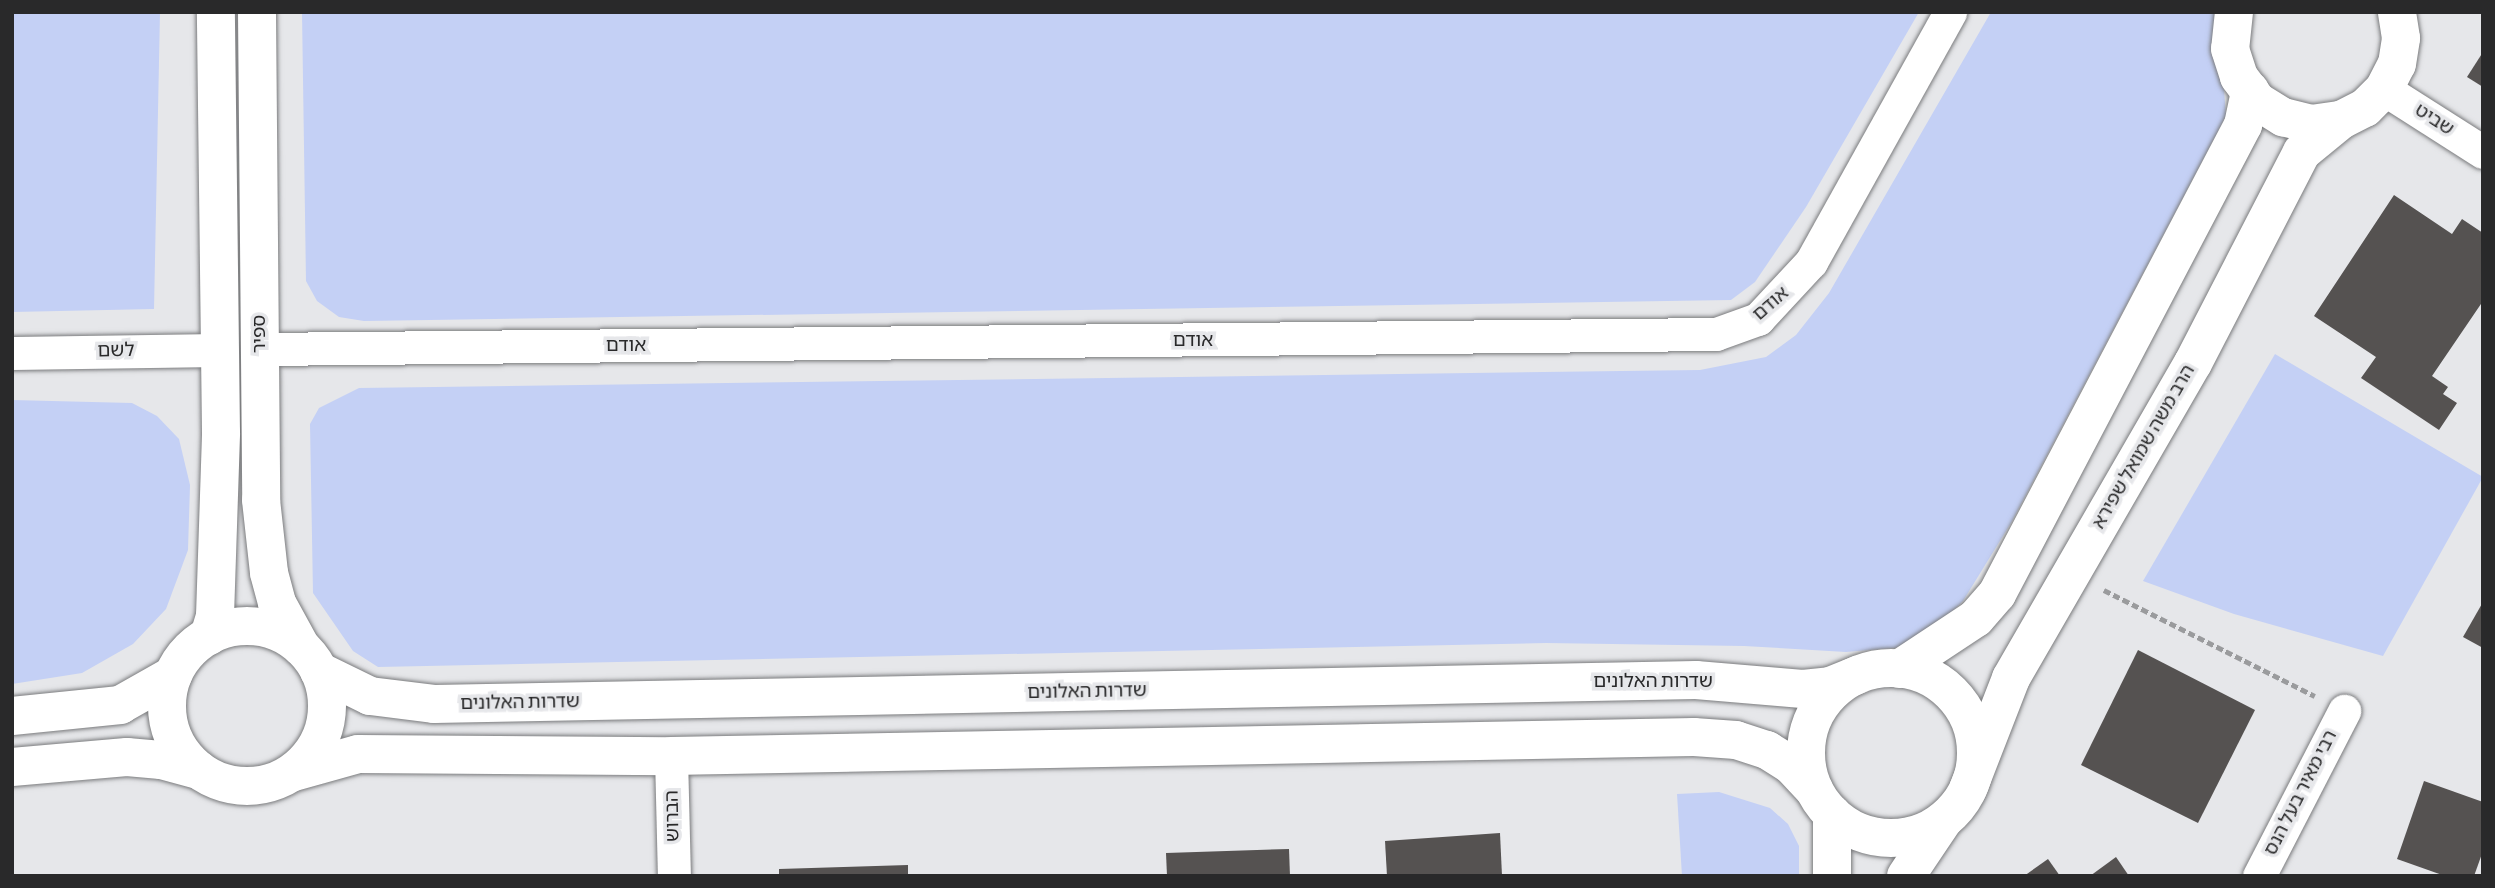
<!DOCTYPE html>
<html>
<head>
<meta charset="utf-8">
<style>
  body { margin:0 }
  #map { position:relative; width:2495px; height:888px; overflow:hidden; background:#e6e7ea; font-family:"Sofia Sans Condensed","Noto Sans Hebrew",sans-serif }
  div>[style] { position:absolute }
  [style*='--x'] { left:calc(var(--x)*1px); top:calc(var(--y)*1px); width:calc(var(--w)*1px); rotate:calc(var(--a)*1deg) }
  .green>* { inset:0; background:#c4d0f5 }
  .building>* { inset:0; background:#555251 }
  .path>* { height:4.5px; margin-top:-2.25px; transform-origin:0; background:repeating-linear-gradient(90deg,#9a9b9d 0 7px,transparent 0 10.5px) }
  .roads { filter:drop-shadow(0 0 2px #7a7b7d) drop-shadow(0 0 2px #7a7b7d) }
  .minor>* { height:33px; margin:-16.5px; padding:0 16.5px; transform-origin:16.5px; border-radius:16.5px; background:#fff }
  .tertiary>* { height:38px; margin:-19px; padding:0 19px; transform-origin:19px; border-radius:19px; background:#fff }
  .secondary>* { height:38px; margin:-19px; padding:0 19px; transform-origin:19px; border-radius:19px; background:#fff }
  .secondary>.ring { margin:-19px; padding:0; box-sizing:content-box; background:none; border:38px solid #fff; border-radius:50% }
  span { translate:-50% -50%; white-space:nowrap; text-align:center; line-height:1.15; -webkit-text-stroke:7px #e6e7ea; paint-order:stroke }
  .street-label { font-size:19px; color:#29292a }
  .frame { position:absolute; inset:0; border:14px solid #29292a; pointer-events:none }
</style>
</head>
<body>
<div id="map">
  <div class="green">
    <i style="clip-path:polygon(12px 12px,160px 12px,154px 309px,12px 312px)"></i>
    <i style="clip-path:polygon(302px 12px,1919px 12px,1806px 207px,1755px 282px,1731px 300px,364px 321px,339px 317px,317px 301px,306px 281px)"></i>
    <i style="clip-path:polygon(1991px 12px,2218px 12px,2226px 116px,2011px 523px,1963px 601px,1929px 635px,1906px 647px,1846px 652px,1744px 646px,1546px 643px,378px 667px,353px 651px,313px 593px,310px 424px,319px 408px,359px 388px,1700px 370px,1766px 357px,1796px 335px,1829px 293px)"></i>
    <i style="clip-path:polygon(2275px 354px,2483px 477px,2383px 656px,2234px 614px,2143px 581px)"></i>
    <i style="clip-path:polygon(12px 400px,132px 403px,157px 416px,179px 439px,190px 485px,188px 550px,166px 609px,133px 644px,82px 673px,12px 684px)"></i>
    <i style="clip-path:polygon(1719px 792px,1770px 808px,1788px 824px,1799px 846px,1799px 876px,1682px 876px,1677px 794px)"></i>
  </div>
  <div class="building">
    <i style="clip-path:polygon(2483px 52px,2483px 87px,2467px 77px)"></i>
    <i style="clip-path:polygon(2394px 195px,2452px 234px,2462px 219px,2483px 233px,2483px 301px,2432px 376px,2448px 387px,2443px 394px,2457px 403px,2439px 430px,2361px 378px,2376px 357px,2314px 316px)"></i>
    <i style="clip-path:polygon(2483px 602px,2483px 648px,2463px 637px)"></i>
    <i style="clip-path:polygon(2138px 650px,2255px 710px,2198px 823px,2081px 765px)"></i>
    <i style="clip-path:polygon(2424px 781px,2483px 802px,2483px 851px,2474px 876px,2445px 876px,2397px 859px)"></i>
    <i style="clip-path:polygon(1500px 833px,1502px 876px,1387px 876px,1385px 841px)"></i>
    <i style="clip-path:polygon(1289px 849px,1290px 876px,1167px 876px,1166px 853px)"></i>
    <i style="clip-path:polygon(2116px 857px,2129px 876px,2090px 876px)"></i>
    <i style="clip-path:polygon(2048px 859px,2060px 876px,2024px 876px)"></i>
    <i style="clip-path:polygon(908px 865px,908px 876px,779px 876px,779px 869px)"></i>
  </div>
  <div class="path">
    <i style="--x:2104;--y:590;--w:236;--a:26.7"></i>
  </div>
  <div class="roads">
    <div class="minor">
      <i style="--x:2384;--y:89;--w:117;--a:32.5"></i>
      <i style="--x:260;--y:349;--w:1456;--a:-0.59"></i>
      <i style="--x:1716;--y:334;--w:45;--a:-19.7"></i>
      <i style="--x:1758;--y:319;--w:78;--a:-47.1"></i>
      <i style="--x:1811;--y:262;--w:286;--a:-60.9"></i>
      <i style="--x:12;--y:353;--w:208;--a:-0.8"></i>
      <i style="--x:671;--y:756;--w:120;--a:88.6"></i>
      <i style="--x:2259;--y:876;--w:186;--a:-62.7"></i>
    </div>
    <div class="tertiary">
      <i style="--x:257;--y:12;--w:488;--a:89.5"></i>
      <i style="--x:261;--y:500;--w:73;--a:83.7"></i>
      <i style="--x:269;--y:573;--w:31;--a:75"></i>
      <i style="--x:277;--y:603;--w:50;--a:61.4"></i>
      <i style="--x:209;--y:636;--w:21;--a:-73"></i>
      <i style="--x:215;--y:616;--w:183;--a:-88.1"></i>
      <i style="--x:221;--y:433;--w:421;--a:-90.7"></i>
    </div>
    <div class="secondary">
      <i style="--x:2234;--y:12;--w:37;--a:96"></i>
      <i style="--x:2230;--y:49;--w:29;--a:72"></i>
      <i style="--x:2239;--y:77;--w:30;--a:53"></i>
      <i style="--x:2257;--y:101;--w:31;--a:32"></i>
      <i style="--x:2283;--y:117;--w:29;--a:14"></i>
      <i style="--x:2311;--y:124;--w:30;--a:-8"></i>
      <i style="--x:2341;--y:120;--w:27;--a:-27"></i>
      <i style="--x:2365;--y:108;--w:27;--a:-45"></i>
      <i style="--x:2384;--y:89;--w:28;--a:-63"></i>
      <i style="--x:2397;--y:64;--w:26;--a:-81"></i>
      <i style="--x:2401;--y:38;--w:26;--a:-99"></i>
      <i class="ring" style="left:167px;top:626px;width:122px;height:122px"></i>
      <i class="ring" style="left:1806px;top:668px;width:132px;height:132px"></i>
      <i style="--x:1899;--y:669;--w:92;--a:-33.5"></i>
      <i style="--x:1976;--y:618;--w:32;--a:-49"></i>
      <i style="--x:1997;--y:594;--w:530;--a:-62.32"></i>
      <i style="--x:2243;--y:125;--w:35;--a:-78"></i>
      <i style="--x:319;--y:671;--w:57;--a:26.1"></i>
      <i style="--x:370;--y:696;--w:64;--a:7.1"></i>
      <i style="--x:434;--y:704;--w:1262;--a:-1.09"></i>
      <i style="--x:1696;--y:680;--w:107;--a:4.8"></i>
      <i style="--x:1803;--y:689;--w:27;--a:-6"></i>
      <i style="--x:1830;--y:686;--w:29;--a:-22"></i>
      <i style="--x:12;--y:716;--w:109;--a:-5.8"></i>
      <i style="--x:120;--y:705;--w:61;--a:-29.5"></i>
      <i style="--x:12;--y:767;--w:115;--a:-5"></i>
      <i style="--x:127;--y:757;--w:34;--a:5"></i>
      <i style="--x:161;--y:760;--w:39;--a:15"></i>
      <i style="--x:294;--y:772;--w:66;--a:-15.7"></i>
      <i style="--x:358;--y:754;--w:313;--a:0.4"></i>
      <i style="--x:671;--y:756;--w:1023;--a:-1.06"></i>
      <i style="--x:1694;--y:737;--w:42;--a:4.1"></i>
      <i style="--x:1736;--y:740;--w:33;--a:18"></i>
      <i style="--x:1767;--y:750;--w:28;--a:32"></i>
      <i style="--x:1791;--y:765;--w:34;--a:47"></i>
      <i style="--x:1968;--y:789;--w:119;--a:-68.8"></i>
      <i style="--x:2011;--y:678;--w:364;--a:-60"></i>
      <i style="--x:2193;--y:363;--w:237;--a:-62.7"></i>
      <i style="--x:2302;--y:152;--w:50;--a:-39.4"></i>
      <i style="--x:1832;--y:876;--w:62;--a:-90"></i>
      <i style="--x:1906;--y:876;--w:66;--a:-56.1"></i>
    </div>
  </div>
  <div class="street-label">
    <span style="left:2434px;top:120px;rotate:33deg">שביט</span>
    <span style="left:1771px;top:304px;rotate:-41deg">אודם</span>
    <span style="left:260px;top:334px;rotate:-90deg">ספיר</span>
    <span style="left:1193px;top:341px">אודם</span>
    <span style="left:626px;top:346px">אודם</span>
    <span style="left:116px;top:351px;rotate:-1deg">לשם</span>
    <span style="left:2144px;top:447px;rotate:-60deg">הרב משה שמואל שפירא</span>
    <span style="left:1653px;top:682px">שדרות האלונים</span>
    <span style="left:1087px;top:692px;rotate:-1deg">שדרות האלונים</span>
    <span style="left:520px;top:703px;rotate:-1deg">שדרות האלונים</span>
    <span style="left:2301px;top:793px;rotate:-63deg">רבי מאיר בעל הנס</span>
    <span style="left:673px;top:816px;rotate:-91deg">הברוש</span>
  </div>
  <div class="frame"></div>
</div>
</body>
</html>
